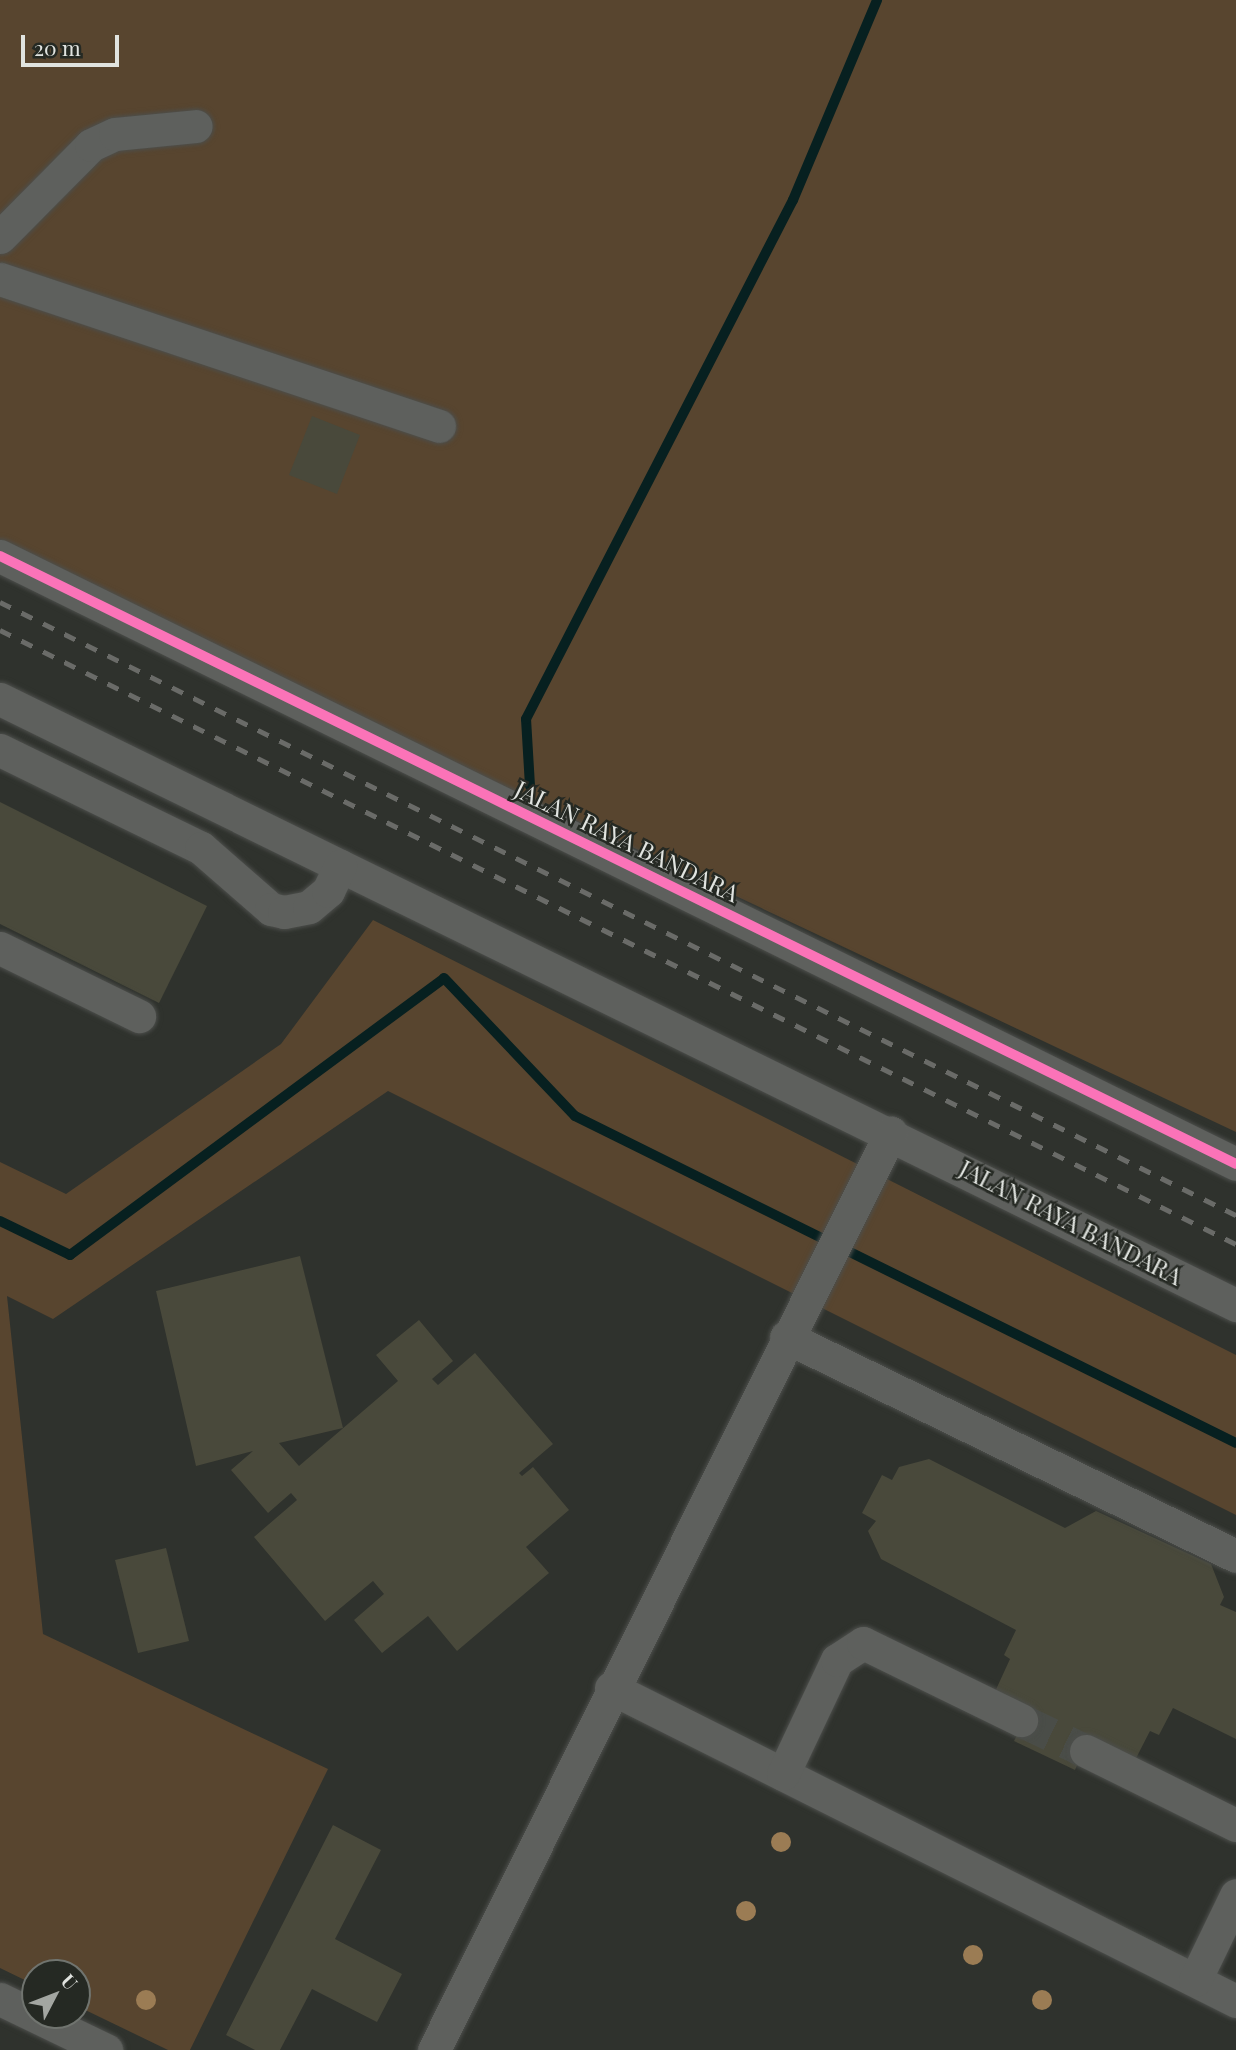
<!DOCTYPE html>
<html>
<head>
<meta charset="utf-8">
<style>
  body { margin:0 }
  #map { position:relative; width:1236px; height:2050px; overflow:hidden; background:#2f322d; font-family:"Playfair Display",serif }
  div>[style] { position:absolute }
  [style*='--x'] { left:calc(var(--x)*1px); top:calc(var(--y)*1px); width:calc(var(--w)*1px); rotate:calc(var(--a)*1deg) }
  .green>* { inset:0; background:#58452f }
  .stream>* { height:10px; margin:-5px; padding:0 5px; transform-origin:5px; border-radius:5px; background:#072020 }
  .building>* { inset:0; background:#49493b }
  .minor-tunnel>* { height:33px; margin-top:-16.5px; transform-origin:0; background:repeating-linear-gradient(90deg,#4a4d48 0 33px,transparent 0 50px) }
  .roads { filter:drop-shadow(0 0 2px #4c4e4b) drop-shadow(0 0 2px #4c4e4b) }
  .minor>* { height:33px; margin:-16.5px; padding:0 16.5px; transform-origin:16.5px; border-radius:16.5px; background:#5e605d }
  .rail>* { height:5px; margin-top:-2.5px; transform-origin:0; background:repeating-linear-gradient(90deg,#6a6b68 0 12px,transparent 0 24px) }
  .cycleway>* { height:10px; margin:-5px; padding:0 5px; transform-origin:5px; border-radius:5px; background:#fb73b8 }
  .trees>* { width:20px; height:20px; margin:-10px; border-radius:50%; background:#9b7c54 }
  span { translate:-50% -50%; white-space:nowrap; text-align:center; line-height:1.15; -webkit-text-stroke:5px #252923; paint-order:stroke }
  .street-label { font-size:24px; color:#e1e4e0 }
  .north { position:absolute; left:21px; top:1959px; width:70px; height:70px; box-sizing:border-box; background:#252923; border:2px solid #70746f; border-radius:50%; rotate:48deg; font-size:19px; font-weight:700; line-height:28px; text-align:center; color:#e1e4e0 }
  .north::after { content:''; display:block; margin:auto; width:24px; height:32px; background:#a3a6a1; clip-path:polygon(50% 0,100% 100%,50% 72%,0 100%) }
  .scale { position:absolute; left:21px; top:35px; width:98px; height:32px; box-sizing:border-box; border:4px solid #e1e4e0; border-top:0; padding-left:9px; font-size:21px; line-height:24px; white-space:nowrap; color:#e1e4e0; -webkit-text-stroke:5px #252923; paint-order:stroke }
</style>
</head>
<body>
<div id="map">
  <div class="green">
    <i style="clip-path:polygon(0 0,1236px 0,1236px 1132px,0 549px)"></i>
    <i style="clip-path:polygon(373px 920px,1236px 1355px,1236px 1515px,388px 1091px,53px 1319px,7px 1296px,43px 1634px,328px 1769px,190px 2050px,168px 2050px,77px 2006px,77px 1973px,35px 1973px,35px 1985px,0 1968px,0 1162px,66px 1194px,281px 1044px)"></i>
  </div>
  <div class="stream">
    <i style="--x:530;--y:786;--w:67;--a:-93.4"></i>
    <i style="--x:526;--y:719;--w:584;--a:-62.78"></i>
    <i style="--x:793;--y:200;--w:217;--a:-67.2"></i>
    <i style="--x:0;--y:1221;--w:78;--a:25.9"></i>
    <i style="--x:70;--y:1255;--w:465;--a:-36.5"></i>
    <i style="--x:444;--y:978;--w:190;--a:46.5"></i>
    <i style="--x:575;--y:1116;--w:737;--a:26.32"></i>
  </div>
  <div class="building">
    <i style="clip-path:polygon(312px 416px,360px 435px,337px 494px,289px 475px)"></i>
    <i style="clip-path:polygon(0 802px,207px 906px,159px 1003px,0 924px)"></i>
    <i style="clip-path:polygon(300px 1256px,343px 1428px,279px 1443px,299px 1466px,398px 1381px,376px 1355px,419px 1320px,453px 1361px,432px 1379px,438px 1385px,475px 1353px,553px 1444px,519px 1473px,522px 1476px,533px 1467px,569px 1510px,526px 1547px,549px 1573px,457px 1651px,428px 1616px,382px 1653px,354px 1620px,384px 1594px,373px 1581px,325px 1621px,254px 1537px,297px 1500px,291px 1493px,268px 1513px,231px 1470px,253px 1451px,196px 1466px,156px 1291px)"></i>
    <i style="clip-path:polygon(929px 1459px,1065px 1528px,1096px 1511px,1211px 1564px,1224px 1597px,1220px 1605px,1236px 1612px,1236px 1739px,1173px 1708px,1159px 1735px,1150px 1731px,1132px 1766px,1087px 1743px,1075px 1770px,1014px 1741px,1028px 1713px,993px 1696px,1010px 1659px,1004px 1655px,1016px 1630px,881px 1559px,868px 1531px,876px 1521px,862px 1513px,882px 1475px,892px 1480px,899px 1467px)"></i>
    <i style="clip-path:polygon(166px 1548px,189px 1641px,138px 1653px,115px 1560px)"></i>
    <i style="clip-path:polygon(333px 1825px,381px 1850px,335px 1939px,402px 1974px,377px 2022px,312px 1989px,280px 2050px,255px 2050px,226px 2035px)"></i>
  </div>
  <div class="minor-tunnel">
    <i style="--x:1021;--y:1720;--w:72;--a:25.5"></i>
  </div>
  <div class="roads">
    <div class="minor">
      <i style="--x:0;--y:237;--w:129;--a:-45.3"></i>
      <i style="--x:91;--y:145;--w:26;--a:-25"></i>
      <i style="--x:115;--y:134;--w:81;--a:-5.6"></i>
      <i style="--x:0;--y:279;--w:463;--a:18.5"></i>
      <i style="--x:0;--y:556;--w:1377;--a:26.19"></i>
      <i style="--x:0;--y:699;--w:1377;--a:26.12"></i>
      <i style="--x:0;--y:750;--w:224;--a:26"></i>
      <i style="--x:201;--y:848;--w:93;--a:41.1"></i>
      <i style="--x:271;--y:909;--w:13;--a:13"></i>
      <i style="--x:284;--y:912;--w:25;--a:-11"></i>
      <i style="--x:309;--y:907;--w:25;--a:-40"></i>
      <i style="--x:328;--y:891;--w:28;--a:-64"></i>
      <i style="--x:0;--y:948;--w:155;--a:26.1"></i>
      <i style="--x:786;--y:1337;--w:500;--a:25.95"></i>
      <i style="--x:611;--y:1688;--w:699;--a:26.6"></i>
      <i style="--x:1086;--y:1751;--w:167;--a:26.3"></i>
      <i style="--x:783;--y:1774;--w:126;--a:-64.7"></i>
      <i style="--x:837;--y:1660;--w:31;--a:-33"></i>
      <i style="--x:863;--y:1643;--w:176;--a:26"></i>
      <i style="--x:1195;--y:1980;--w:94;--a:-64.2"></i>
      <i style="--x:0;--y:1999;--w:118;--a:25.7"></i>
      <i style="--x:434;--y:2050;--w:1025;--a:-63.53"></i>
    </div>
  </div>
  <div class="rail">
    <i style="--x:0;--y:602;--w:1380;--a:26.38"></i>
    <i style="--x:0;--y:630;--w:1380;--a:26.42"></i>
  </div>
  <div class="cycleway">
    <i style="--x:0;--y:556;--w:1377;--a:26.19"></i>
  </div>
  <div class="trees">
    <i style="left:781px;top:1842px"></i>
    <i style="left:746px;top:1911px"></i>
    <i style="left:973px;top:1955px"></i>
    <i style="left:146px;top:2000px"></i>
    <i style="left:1042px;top:2000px"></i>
  </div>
  <div class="street-label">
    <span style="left:627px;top:841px;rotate:26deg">JALAN RAYA BANDARA</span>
    <span style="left:1071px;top:1222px;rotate:27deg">JALAN RAYA BANDARA</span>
  </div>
  <div class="north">U</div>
  <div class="scale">20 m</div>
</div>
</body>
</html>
